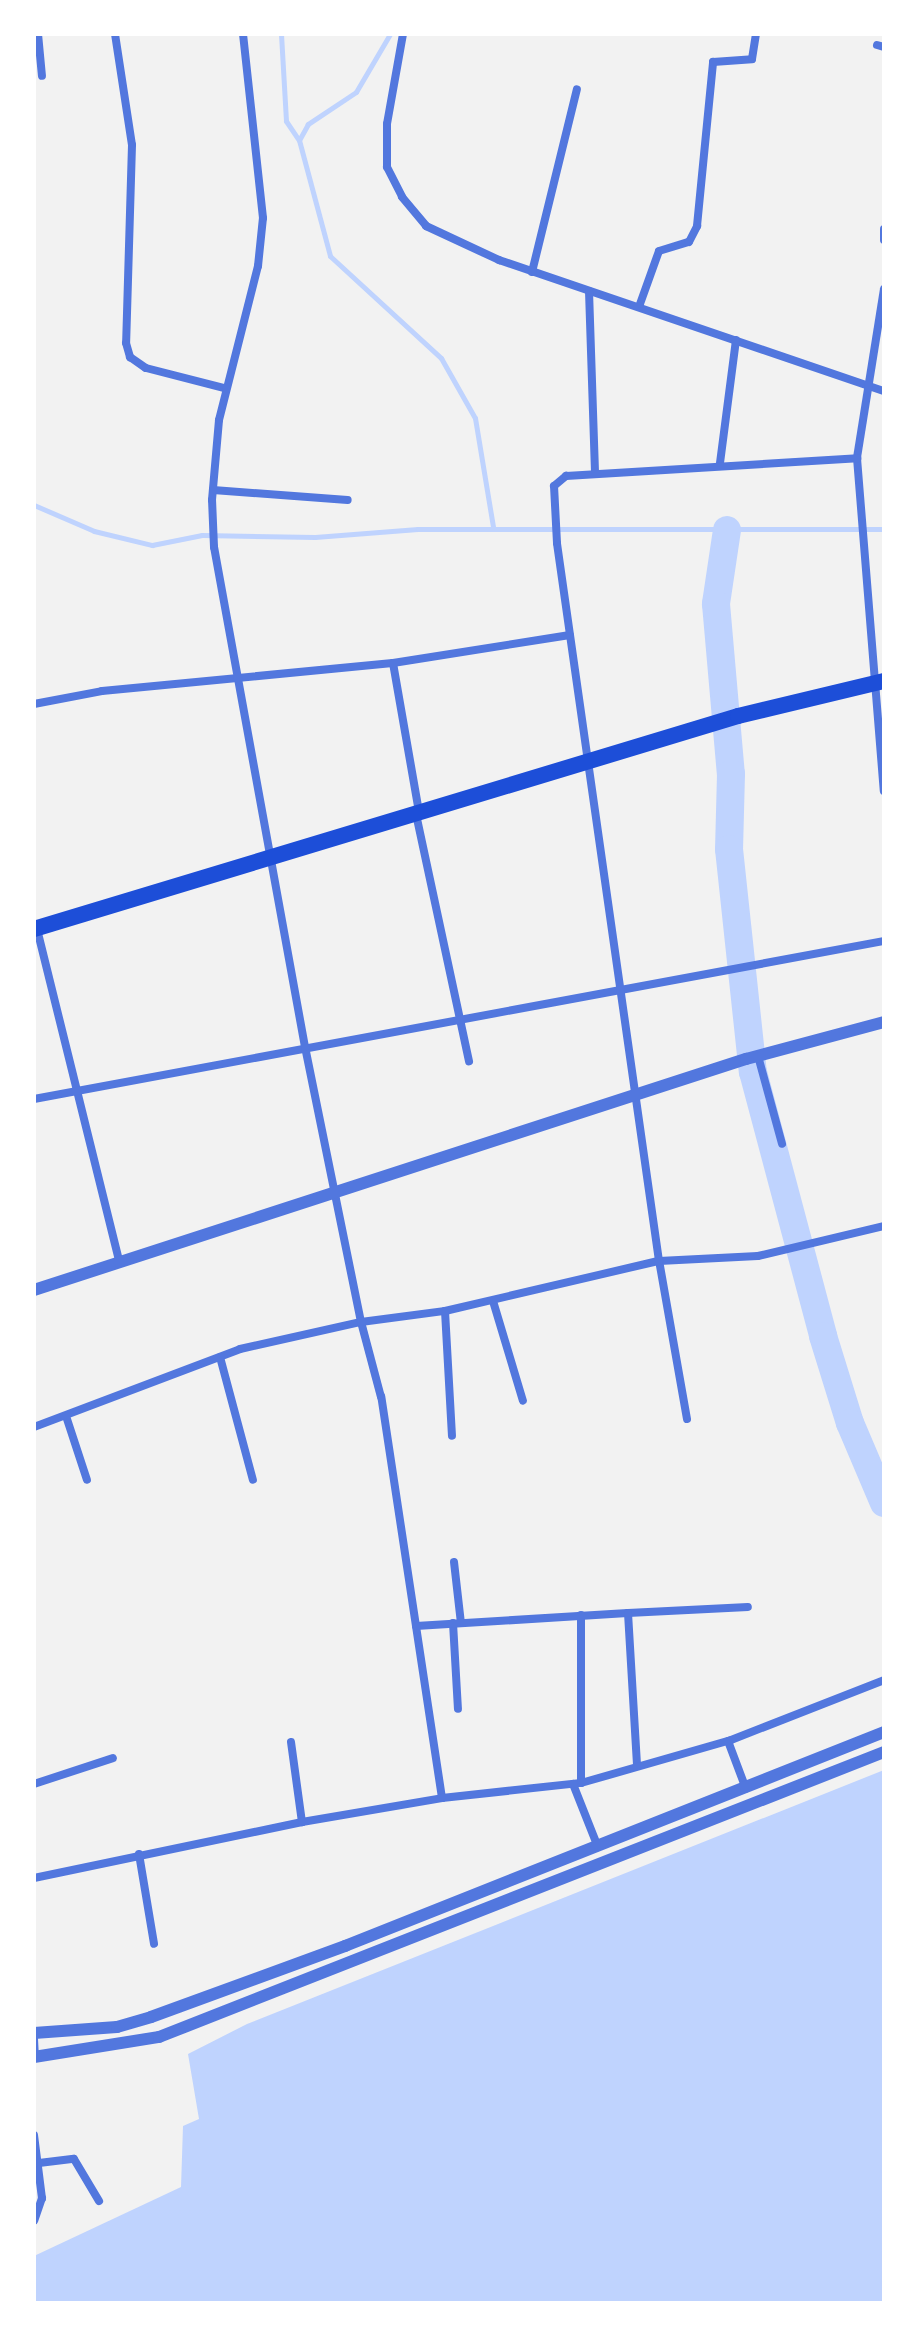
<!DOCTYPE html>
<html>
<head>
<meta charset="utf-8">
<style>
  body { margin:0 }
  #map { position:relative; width:918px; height:2337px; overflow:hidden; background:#f2f2f2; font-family:Poppins,sans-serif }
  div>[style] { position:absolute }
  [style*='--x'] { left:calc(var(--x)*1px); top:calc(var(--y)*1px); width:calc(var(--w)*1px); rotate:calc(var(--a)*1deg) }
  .water>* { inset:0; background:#bfd3fe }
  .stream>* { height:5px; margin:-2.5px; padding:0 2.5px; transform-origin:2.5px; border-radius:2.5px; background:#bfd3fe }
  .river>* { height:28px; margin:-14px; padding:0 14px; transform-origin:14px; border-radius:14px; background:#bfd3fe }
  .minor>* { height:8px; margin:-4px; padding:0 4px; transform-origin:4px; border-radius:4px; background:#5277de }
  .tertiary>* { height:12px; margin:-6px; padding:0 6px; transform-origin:6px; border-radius:6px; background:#5277de }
  .trunk>* { height:16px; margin:-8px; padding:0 8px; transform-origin:8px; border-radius:8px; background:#1d4ed8 }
  span { translate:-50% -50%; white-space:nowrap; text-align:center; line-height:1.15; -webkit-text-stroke:7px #fff; paint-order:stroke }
  .frame { position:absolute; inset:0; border:36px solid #fff; pointer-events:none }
</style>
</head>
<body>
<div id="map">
  <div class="water">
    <i style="clip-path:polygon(884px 1770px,884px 2303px,34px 2303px,34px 2256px,181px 2187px,183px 2126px,199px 2119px,188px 2054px,247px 2024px)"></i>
  </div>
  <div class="stream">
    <i style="--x:281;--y:34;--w:87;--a:86.7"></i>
    <i style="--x:286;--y:121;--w:23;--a:56"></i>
    <i style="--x:390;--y:34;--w:67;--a:120.4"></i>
    <i style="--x:356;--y:92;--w:58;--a:146.3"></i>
    <i style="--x:308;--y:124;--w:18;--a:119"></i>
    <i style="--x:299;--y:140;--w:120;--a:75"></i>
    <i style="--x:330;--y:256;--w:151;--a:42.6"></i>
    <i style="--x:441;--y:358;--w:69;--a:60.5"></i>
    <i style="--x:475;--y:418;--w:110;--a:80.6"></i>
    <i style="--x:34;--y:505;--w:65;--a:23.4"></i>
    <i style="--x:94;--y:531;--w:60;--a:13.6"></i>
    <i style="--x:152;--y:545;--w:51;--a:-11.3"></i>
    <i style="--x:202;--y:535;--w:113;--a:1"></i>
    <i style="--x:315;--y:537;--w:103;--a:-4.4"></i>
    <i style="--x:418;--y:529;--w:466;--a:0"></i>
  </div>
  <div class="river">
    <i style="--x:727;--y:530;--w:75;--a:98.5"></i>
    <i style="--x:716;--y:604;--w:171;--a:85"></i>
    <i style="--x:731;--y:774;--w:75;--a:91.5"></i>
    <i style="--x:729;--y:849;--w:224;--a:83.9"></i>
    <i style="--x:753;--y:1072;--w:273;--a:75.1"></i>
    <i style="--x:823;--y:1336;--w:91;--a:72.8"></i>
    <i style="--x:850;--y:1423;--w:87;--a:67"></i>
  </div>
  <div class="minor">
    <i style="--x:38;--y:34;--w:42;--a:84.6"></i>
    <i style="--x:115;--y:34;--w:112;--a:81.3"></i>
    <i style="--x:132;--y:145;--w:198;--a:91.7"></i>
    <i style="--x:126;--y:343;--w:15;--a:74"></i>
    <i style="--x:130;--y:357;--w:19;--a:35"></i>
    <i style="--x:146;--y:368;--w:81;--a:14.4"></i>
    <i style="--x:403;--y:34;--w:91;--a:100.1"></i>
    <i style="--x:387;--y:124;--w:43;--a:90"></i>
    <i style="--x:387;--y:167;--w:34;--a:63"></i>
    <i style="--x:402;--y:197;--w:38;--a:50"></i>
    <i style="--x:426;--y:226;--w:81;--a:25"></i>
    <i style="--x:499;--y:260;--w:407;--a:18.8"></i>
    <i style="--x:877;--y:45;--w:7;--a:16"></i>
    <i style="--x:884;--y:229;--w:11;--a:90"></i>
    <i style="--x:532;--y:272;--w:188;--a:-76.2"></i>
    <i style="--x:884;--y:289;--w:171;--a:99.1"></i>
    <i style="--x:857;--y:458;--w:334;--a:85.4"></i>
    <i style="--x:589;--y:291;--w:183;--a:88.1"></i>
    <i style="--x:640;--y:304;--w:56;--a:-70.3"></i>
    <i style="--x:659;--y:251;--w:31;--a:-17"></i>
    <i style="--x:689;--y:242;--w:18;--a:-63"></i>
    <i style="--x:697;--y:226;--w:165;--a:-84.4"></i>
    <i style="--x:713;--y:62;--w:39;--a:-4"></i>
    <i style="--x:752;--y:59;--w:25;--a:-81"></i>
    <i style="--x:720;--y:463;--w:124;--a:-82.6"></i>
    <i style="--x:213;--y:490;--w:135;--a:4.2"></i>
    <i style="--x:393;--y:663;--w:151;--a:80.1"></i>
    <i style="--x:34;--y:704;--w:69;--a:-10.8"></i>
    <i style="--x:102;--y:691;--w:292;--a:-5.5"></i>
    <i style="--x:393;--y:663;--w:179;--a:-9"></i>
    <i style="--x:416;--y:814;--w:253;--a:77.9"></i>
    <i style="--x:37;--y:929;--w:342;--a:76.1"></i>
    <i style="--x:758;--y:1056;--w:91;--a:74.7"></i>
    <i style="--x:34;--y:1099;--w:865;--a:-10.53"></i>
    <i style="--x:493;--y:1301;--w:104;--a:73.3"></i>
    <i style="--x:445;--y:1311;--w:125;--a:86.8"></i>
    <i style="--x:220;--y:1357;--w:127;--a:75"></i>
    <i style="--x:66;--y:1416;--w:67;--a:71.8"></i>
    <i style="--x:687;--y:1419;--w:160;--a:-100"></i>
    <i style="--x:659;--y:1261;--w:99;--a:-2.9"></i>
    <i style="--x:758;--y:1256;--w:130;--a:-13.4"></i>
    <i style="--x:34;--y:1427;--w:220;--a:-20.7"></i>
    <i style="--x:240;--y:1349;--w:124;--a:-12.6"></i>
    <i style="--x:361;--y:1322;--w:281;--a:-101.5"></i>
    <i style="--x:305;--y:1047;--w:508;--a:-100.31"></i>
    <i style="--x:214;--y:547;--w:47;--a:-92.4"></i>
    <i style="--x:212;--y:500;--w:80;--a:-85"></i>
    <i style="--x:219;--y:420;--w:159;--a:-75.8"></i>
    <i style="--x:258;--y:266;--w:48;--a:-84.1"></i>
    <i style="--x:263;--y:218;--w:185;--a:-96.2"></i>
    <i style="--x:454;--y:1562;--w:61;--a:83.5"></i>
    <i style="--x:628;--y:1613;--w:120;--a:-2.9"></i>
    <i style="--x:453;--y:1623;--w:86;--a:86.7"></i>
    <i style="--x:416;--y:1626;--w:212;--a:-3.5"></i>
    <i style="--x:628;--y:1613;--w:153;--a:86.6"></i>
    <i style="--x:728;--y:1741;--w:51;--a:69.4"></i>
    <i style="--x:291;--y:1742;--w:81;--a:82.2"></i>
    <i style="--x:581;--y:1783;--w:168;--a:-90"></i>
    <i style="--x:34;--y:1784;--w:83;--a:-18.2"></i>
    <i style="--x:573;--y:1784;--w:68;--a:68.4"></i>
    <i style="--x:442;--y:1798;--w:406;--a:-98.6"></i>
    <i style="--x:381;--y:1397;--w:78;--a:-104.9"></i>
    <i style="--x:361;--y:1322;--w:85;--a:-7.5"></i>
    <i style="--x:445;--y:1311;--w:220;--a:-13.2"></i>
    <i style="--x:659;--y:1261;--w:725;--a:-98.09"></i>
    <i style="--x:557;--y:543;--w:57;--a:-93"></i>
    <i style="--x:554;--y:486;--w:16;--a:-40"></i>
    <i style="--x:566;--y:476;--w:292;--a:-3.5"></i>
    <i style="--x:139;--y:1854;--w:91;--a:80.5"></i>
    <i style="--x:34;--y:1878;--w:274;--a:-11.8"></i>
    <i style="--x:302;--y:1822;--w:142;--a:-9.7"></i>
    <i style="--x:442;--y:1798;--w:140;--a:-6.2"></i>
    <i style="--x:581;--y:1783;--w:156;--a:-16"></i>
    <i style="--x:731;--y:1740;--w:164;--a:-21.4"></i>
    <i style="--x:34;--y:2039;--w:18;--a:87"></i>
    <i style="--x:34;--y:2135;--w:64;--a:82.8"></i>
    <i style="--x:42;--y:2198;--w:24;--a:109"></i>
    <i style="--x:39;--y:2163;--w:35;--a:-7"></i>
    <i style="--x:74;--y:2159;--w:49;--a:59.2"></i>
  </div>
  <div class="tertiary">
    <i style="--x:34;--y:1290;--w:749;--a:-17.98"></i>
    <i style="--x:746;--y:1059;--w:143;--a:-15"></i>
    <i style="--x:34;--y:2033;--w:83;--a:-4.1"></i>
    <i style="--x:117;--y:2027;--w:35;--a:-16"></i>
    <i style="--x:151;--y:2017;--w:207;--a:-20.1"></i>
    <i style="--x:345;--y:1946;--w:580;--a:-21.65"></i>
    <i style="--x:34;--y:2057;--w:127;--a:-9.1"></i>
    <i style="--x:159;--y:2037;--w:779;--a:-21.46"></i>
  </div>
  <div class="trunk">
    <i style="--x:34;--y:929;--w:736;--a:-16.83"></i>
    <i style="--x:738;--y:716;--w:150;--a:-13.5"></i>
  </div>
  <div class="frame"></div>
</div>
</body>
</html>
